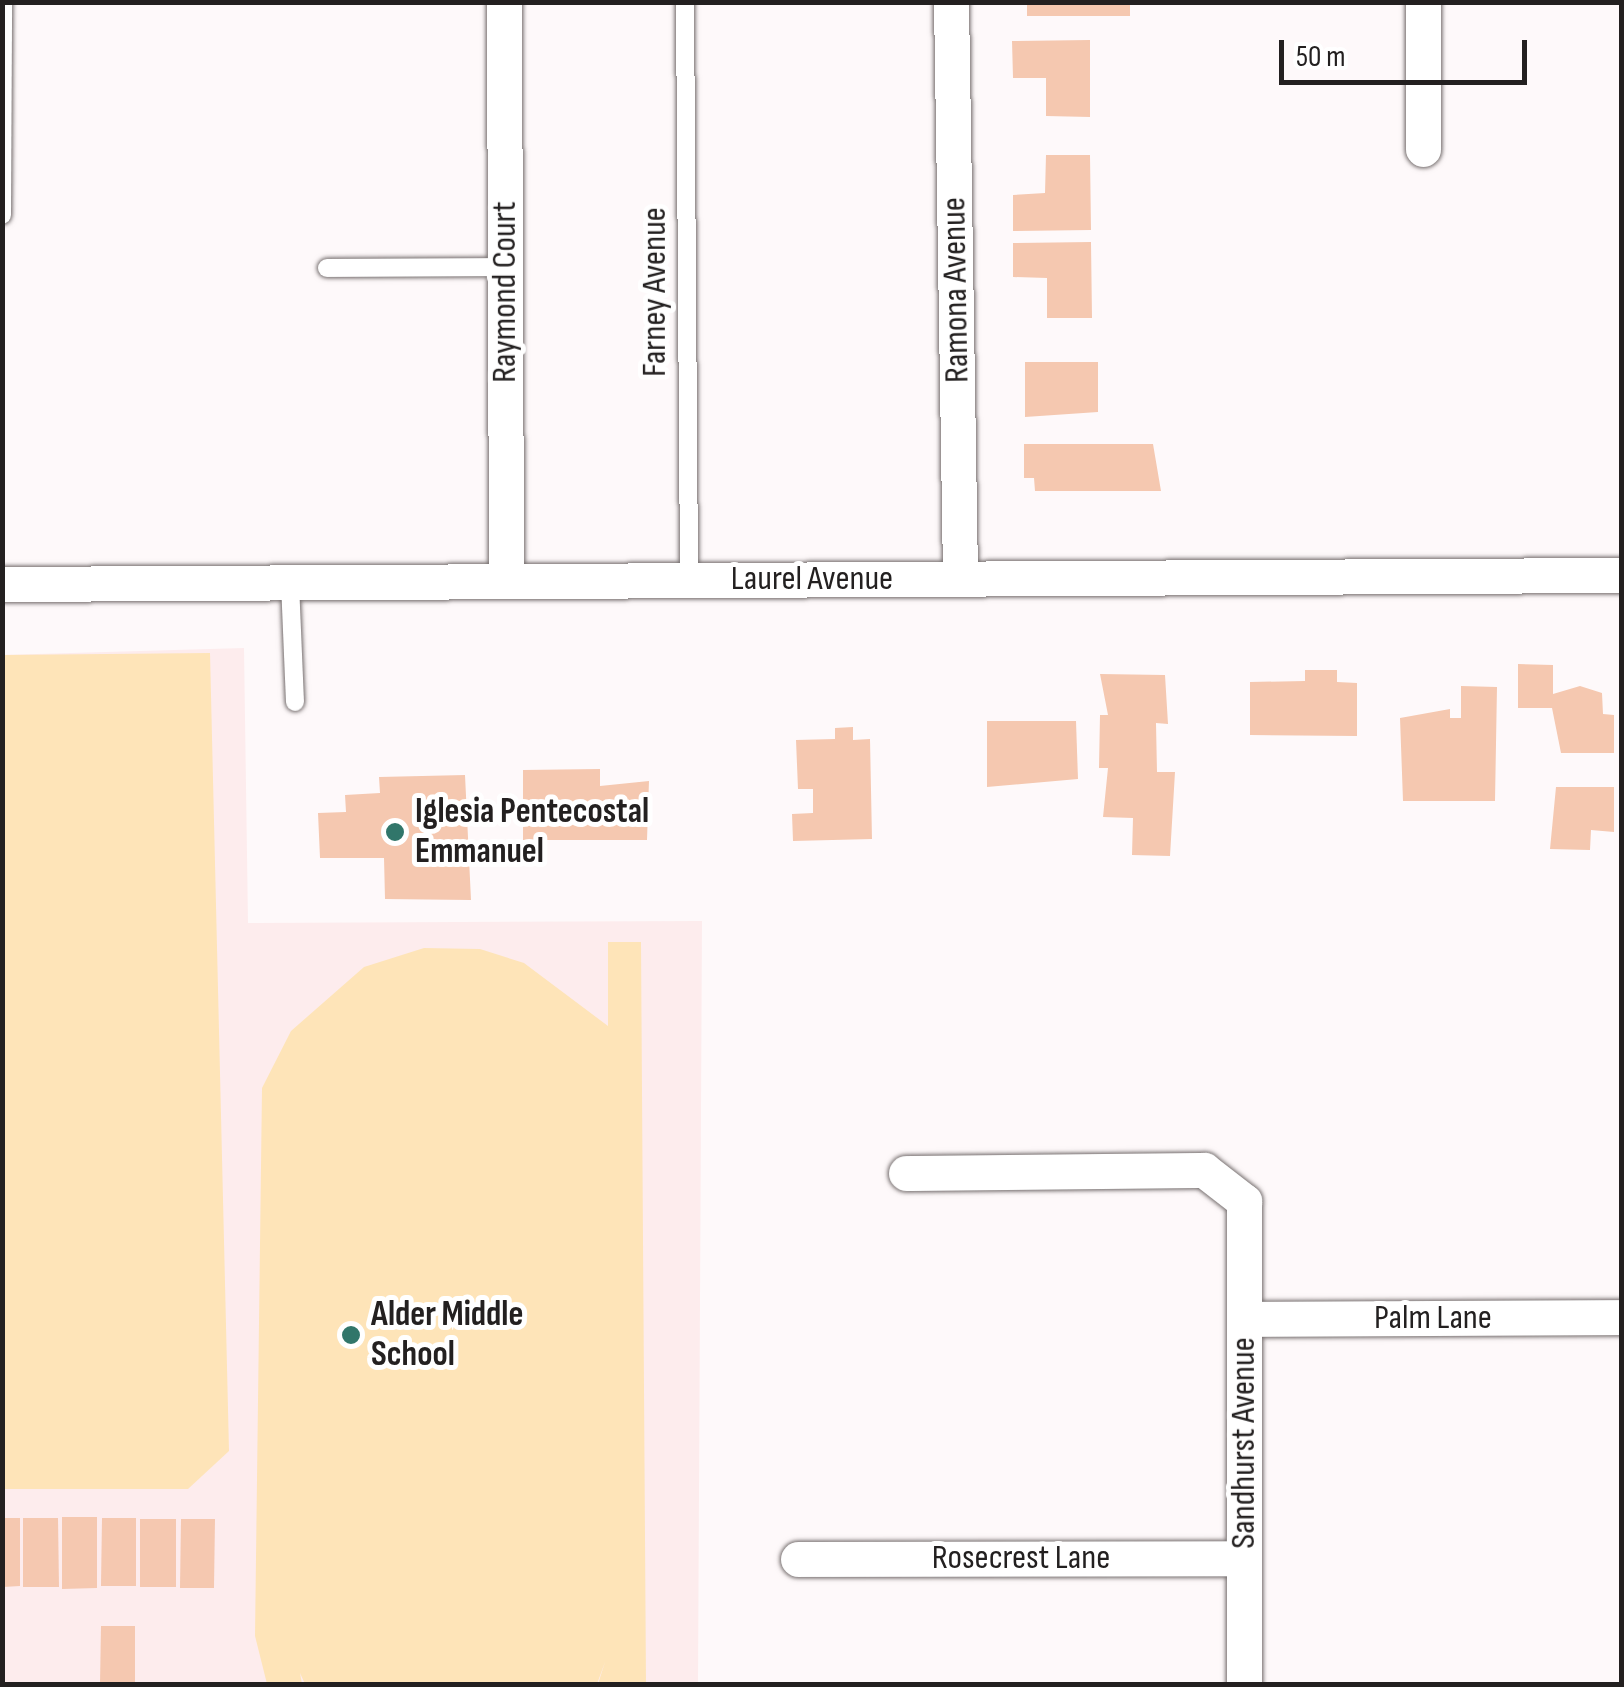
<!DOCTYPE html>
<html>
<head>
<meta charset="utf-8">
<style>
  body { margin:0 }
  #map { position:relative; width:1624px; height:1687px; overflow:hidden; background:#fef9fa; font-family:"Sofia Sans Condensed",sans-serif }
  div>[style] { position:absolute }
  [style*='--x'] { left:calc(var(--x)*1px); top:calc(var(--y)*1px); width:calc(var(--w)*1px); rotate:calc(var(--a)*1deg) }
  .built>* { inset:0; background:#fdeced }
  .green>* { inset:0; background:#fee4b8 }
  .building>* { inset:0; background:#f5c8b0 }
  .roads { filter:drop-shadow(0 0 2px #777070) drop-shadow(0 0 2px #777070) }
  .service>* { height:18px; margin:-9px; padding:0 9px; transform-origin:9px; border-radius:9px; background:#fff }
  .minor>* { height:35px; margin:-17.5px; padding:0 17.5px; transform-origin:17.5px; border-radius:17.5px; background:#fff }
  .dots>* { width:28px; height:28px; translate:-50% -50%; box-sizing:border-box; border:5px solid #fff; border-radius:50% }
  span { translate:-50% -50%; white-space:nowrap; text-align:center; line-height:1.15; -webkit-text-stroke:10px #fff; paint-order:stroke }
  .street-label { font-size:35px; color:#232020 }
  .poi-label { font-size:35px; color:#232020; font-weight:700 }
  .left { translate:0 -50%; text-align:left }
  .frame { position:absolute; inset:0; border:5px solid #232020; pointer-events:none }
  .scale { position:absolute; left:1279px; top:40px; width:248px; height:45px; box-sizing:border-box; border:5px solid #232020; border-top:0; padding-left:12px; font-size:30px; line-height:35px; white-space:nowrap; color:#232020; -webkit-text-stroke:8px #fff; paint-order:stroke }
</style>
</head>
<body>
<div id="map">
  <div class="built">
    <i style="clip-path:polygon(244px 648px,248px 923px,702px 921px,698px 1684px,3px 1684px,2px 655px)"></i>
  </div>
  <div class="green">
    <i style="clip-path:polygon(210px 653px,229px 1451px,188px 1489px,3px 1489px,3px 655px)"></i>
    <i style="clip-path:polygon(608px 942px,641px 942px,646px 1684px,598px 1684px,605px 1662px,597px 1684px,305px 1684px,300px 1673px,302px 1684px,267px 1684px,255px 1636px,262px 1088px,291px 1031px,364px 967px,424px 948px,480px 949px,524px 963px,608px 1026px)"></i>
  </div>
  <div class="building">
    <i style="clip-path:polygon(1027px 2px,1130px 2px,1130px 16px,1027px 16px)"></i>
    <i style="clip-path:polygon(1090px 40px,1090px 117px,1046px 116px,1046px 78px,1013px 78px,1012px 41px)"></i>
    <i style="clip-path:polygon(1046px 155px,1090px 155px,1091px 230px,1013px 231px,1013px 195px,1045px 193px)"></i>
    <i style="clip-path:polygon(1091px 242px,1092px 318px,1047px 318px,1047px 278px,1013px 277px,1013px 243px)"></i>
    <i style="clip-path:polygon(1025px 362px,1098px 362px,1098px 412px,1025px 417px)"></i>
    <i style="clip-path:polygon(1024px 444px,1153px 444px,1161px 491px,1035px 491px,1034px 478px,1024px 478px)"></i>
    <i style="clip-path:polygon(1518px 664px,1553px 665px,1553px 694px,1580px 686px,1602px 693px,1603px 714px,1614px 715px,1614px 753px,1561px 753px,1552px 708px,1518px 708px)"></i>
    <i style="clip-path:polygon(1305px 670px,1337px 670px,1337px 682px,1357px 683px,1357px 736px,1250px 735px,1250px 682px,1305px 681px)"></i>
    <i style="clip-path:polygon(1100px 674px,1165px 675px,1168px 724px,1156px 723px,1157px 772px,1175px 772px,1170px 856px,1132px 855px,1133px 818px,1103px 817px,1108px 768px,1099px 768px,1100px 715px,1108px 715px)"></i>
    <i style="clip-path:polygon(1461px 686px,1497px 687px,1495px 801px,1403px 801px,1400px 718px,1450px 709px,1450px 718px,1461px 718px)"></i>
    <i style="clip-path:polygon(987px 721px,1076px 721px,1078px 779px,987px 787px)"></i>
    <i style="clip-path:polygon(853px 727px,853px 740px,870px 739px,872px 839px,793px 841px,792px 814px,813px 813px,813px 789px,798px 789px,796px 740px,835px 739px,835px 728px)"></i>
    <i style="clip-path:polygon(600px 769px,600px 786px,649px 781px,647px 840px,523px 840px,523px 770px)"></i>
    <i style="clip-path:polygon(465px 775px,471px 900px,385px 899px,384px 858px,320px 858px,318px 813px,346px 812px,345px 795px,380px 793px,379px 777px)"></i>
    <i style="clip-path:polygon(1556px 787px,1614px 787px,1614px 832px,1591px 830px,1590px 850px,1550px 849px)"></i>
    <i style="clip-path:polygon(62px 1517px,97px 1517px,97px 1588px,62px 1589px)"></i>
    <i style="clip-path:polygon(3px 1518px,20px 1518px,20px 1586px,3px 1587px)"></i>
    <i style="clip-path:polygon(23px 1518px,58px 1518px,59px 1587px,23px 1587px)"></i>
    <i style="clip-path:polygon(102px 1518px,136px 1518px,136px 1586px,101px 1586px)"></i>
    <i style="clip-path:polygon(140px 1519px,176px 1519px,176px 1587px,140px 1587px)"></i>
    <i style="clip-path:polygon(181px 1519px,215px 1519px,214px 1588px,180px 1588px)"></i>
    <i style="clip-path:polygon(101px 1626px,135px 1626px,135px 1684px,100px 1684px)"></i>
  </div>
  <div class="roads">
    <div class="service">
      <i style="--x:685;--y:2;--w:578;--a:89.6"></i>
      <i style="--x:2;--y:215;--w:213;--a:-89.7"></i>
      <i style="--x:327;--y:268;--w:178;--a:-0.3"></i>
      <i style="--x:290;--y:583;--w:119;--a:87.6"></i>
    </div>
    <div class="minor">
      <i style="--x:504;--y:2;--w:579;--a:89.8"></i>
      <i style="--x:951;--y:2;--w:576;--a:89.1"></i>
      <i style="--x:1423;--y:2;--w:147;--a:90"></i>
      <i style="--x:2;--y:584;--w:1620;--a:-0.32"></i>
      <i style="--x:906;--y:1173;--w:298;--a:-0.6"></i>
      <i style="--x:1204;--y:1170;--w:51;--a:37.8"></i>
      <i style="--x:1244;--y:1201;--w:483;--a:90"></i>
      <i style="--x:1244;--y:1319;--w:378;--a:-0.3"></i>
      <i style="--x:798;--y:1559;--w:446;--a:-0.1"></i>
    </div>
  </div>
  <div class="dots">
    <i style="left:395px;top:832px;background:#31766a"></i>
    <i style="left:351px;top:1335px;background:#31766a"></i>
  </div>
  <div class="street-label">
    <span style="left:956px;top:290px;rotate:-91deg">Ramona Avenue</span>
    <span style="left:505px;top:292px;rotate:-90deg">Raymond Court</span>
    <span style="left:655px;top:292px;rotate:-90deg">Farney Avenue</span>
    <span style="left:812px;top:579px">Laurel Avenue</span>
    <span style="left:1433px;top:1318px">Palm Lane</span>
    <span style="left:1244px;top:1443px;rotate:-90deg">Sandhurst Avenue</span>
    <span style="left:1021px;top:1558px">Rosecrest Lane</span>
  </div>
  <div class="poi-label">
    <span class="left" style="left:415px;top:832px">Iglesia Pentecostal<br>Emmanuel</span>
    <span class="left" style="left:371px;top:1335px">Alder Middle<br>School</span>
  </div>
  <div class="frame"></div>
  <div class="scale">50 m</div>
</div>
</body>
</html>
